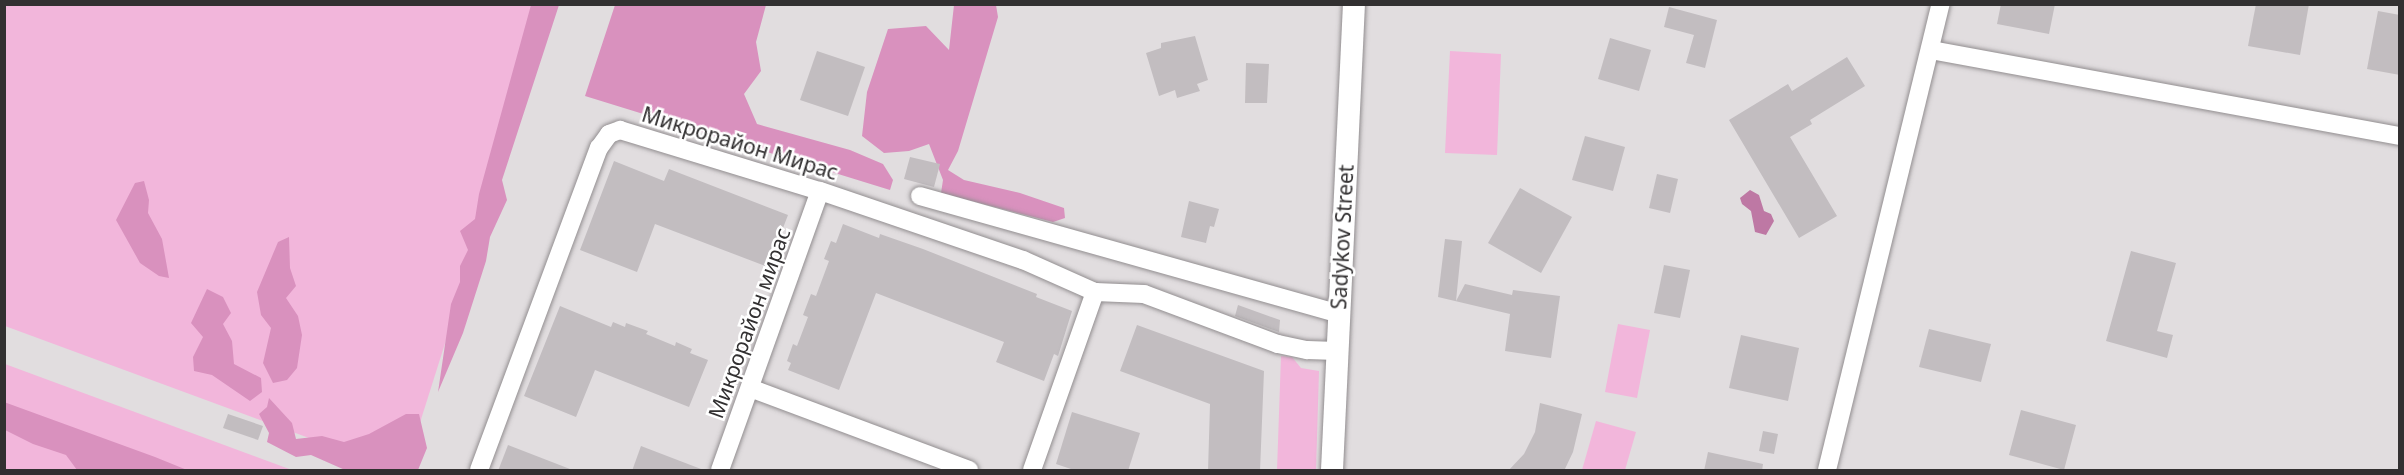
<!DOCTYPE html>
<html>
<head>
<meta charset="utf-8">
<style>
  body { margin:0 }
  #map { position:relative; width:2404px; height:475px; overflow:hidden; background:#e1dddf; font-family:"Noto Sans",sans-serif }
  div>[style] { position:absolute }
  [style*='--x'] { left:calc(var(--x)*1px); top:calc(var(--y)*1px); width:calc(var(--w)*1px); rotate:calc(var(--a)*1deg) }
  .green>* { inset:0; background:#f2b6db }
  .forest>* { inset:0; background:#d991be }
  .water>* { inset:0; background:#be78a4 }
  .building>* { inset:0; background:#c2bdc0 }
  .roads { filter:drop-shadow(0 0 2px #928e90) drop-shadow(0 0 2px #928e90) }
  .minor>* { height:18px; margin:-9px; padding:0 9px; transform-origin:9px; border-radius:9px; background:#fff }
  .tertiary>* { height:22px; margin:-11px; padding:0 11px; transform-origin:11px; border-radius:11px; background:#fff }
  span { translate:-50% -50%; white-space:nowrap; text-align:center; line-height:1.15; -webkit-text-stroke:5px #fff; paint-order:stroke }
  .street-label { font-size:21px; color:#323031 }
  .frame { position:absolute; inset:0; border:6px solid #323031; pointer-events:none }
</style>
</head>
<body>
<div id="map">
  <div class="green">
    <i style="clip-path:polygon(4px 5px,552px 5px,405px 470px,396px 470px,5px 326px)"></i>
    <i style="clip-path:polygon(1450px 51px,1501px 54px,1497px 155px,1445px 153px)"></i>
    <i style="clip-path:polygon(1618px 324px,1650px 330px,1637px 398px,1605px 392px)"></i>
    <i style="clip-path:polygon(1281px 356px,1292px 357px,1301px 368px,1319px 371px,1316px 470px,1277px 470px)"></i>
    <i style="clip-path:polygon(5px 364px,292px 470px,5px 470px)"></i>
    <i style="clip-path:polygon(1596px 421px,1636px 432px,1625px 470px,1582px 470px)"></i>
  </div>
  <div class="forest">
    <i style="clip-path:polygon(531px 5px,559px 5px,502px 180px,507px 200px,490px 237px,486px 261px,463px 333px,438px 392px,451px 304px,460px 282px,460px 266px,468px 250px,460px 231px,475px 219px,479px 194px)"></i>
    <i style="clip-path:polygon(615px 5px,766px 5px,756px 42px,761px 71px,744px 94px,757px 124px,850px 150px,883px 164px,893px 180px,890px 190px,585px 96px)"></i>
    <i style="clip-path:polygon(954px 5px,996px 5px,998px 17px,958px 151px,948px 170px,964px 180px,1020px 193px,1064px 208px,1065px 218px,1053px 222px,941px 193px,943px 180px,929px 144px,909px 151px,884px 153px,862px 136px,867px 92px,888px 29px,926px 26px,949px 50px)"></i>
    <i style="clip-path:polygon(144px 181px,149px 200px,148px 213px,162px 239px,169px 278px,159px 276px,140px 263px,116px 220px,135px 183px)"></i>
    <i style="clip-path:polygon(289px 237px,290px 268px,296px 286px,286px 298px,298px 316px,302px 335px,297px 368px,287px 380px,273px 383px,263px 363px,271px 328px,261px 315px,257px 292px,278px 242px)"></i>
    <i style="clip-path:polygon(207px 289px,223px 297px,231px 313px,223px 324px,232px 341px,234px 364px,261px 378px,262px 392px,250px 401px,212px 375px,194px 371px,193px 357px,203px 337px,191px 323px)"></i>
    <i style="clip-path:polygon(269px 398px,292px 423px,296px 439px,322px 436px,344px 442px,369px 434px,406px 414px,419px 414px,427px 448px,418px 470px,345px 470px,311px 455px,296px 457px,267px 442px,269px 433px,259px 414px,267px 407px)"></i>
    <i style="clip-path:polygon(4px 402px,155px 457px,187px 470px,77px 470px,66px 455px,33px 444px,5px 430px)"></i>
  </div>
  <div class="water">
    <i style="clip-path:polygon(1750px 190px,1759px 195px,1764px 211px,1771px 214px,1774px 221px,1766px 235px,1755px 232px,1751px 211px,1742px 204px,1740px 198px)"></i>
  </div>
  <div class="building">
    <i style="clip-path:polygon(2001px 4px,2055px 4px,2049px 34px,1997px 24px)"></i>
    <i style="clip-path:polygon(2256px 4px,2309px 4px,2300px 55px,2248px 46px)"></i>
    <i style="clip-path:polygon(1669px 7px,1717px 20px,1705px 68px,1686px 63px,1694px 35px,1664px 27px)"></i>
    <i style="clip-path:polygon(2378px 11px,2400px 15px,2400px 75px,2367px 69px)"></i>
    <i style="clip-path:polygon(1195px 36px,1208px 80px,1197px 84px,1200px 91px,1177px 98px,1175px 90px,1159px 96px,1146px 53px,1161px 48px,1161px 43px)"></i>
    <i style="clip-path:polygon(1610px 38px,1651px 50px,1639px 91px,1598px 79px)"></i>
    <i style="clip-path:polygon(817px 51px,865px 67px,848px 116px,800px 100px)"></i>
    <i style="clip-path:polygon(1847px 57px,1865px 86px,1810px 120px,1812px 124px,1790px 137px,1837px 216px,1799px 238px,1729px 120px,1788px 84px,1792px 91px)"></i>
    <i style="clip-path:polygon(1246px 63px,1269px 64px,1267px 103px,1245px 103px)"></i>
    <i style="clip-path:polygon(1585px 136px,1625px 147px,1613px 191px,1572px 180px)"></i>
    <i style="clip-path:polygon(910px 157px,940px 164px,934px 187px,904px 179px)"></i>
    <i style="clip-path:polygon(614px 161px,664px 181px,669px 169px,788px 215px,768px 267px,655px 224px,637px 272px,580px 250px)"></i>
    <i style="clip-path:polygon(1657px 174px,1678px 179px,1670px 213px,1649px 208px)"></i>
    <i style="clip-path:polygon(1520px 188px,1572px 217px,1541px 273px,1488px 243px)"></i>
    <i style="clip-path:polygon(1189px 201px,1219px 209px,1214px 227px,1210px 226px,1206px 243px,1181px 237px)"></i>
    <i style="clip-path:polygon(843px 224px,879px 238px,880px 234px,923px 249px,1037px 294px,1036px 297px,1072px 311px,1058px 356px,1054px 354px,1044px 381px,996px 362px,1004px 342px,876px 293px,839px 390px,788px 370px,791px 363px,787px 361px,793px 344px,797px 346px,808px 317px,803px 315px,811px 294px,816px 296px,829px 261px,824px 259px,831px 241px,836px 243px)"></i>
    <i style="clip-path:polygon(1445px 239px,1462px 241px,1456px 301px,1465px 284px,1512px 295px,1513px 290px,1560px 296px,1551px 358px,1505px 351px,1510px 314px,1438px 297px)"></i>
    <i style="clip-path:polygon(2131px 251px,2176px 263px,2157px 331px,2173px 335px,2167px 358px,2106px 341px)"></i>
    <i style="clip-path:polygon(1664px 265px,1690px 270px,1680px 318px,1654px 313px)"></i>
    <i style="clip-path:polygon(1238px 305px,1280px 320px,1279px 332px,1235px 316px)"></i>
    <i style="clip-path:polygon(560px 306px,611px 327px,613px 322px,625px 327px,626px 323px,648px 331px,646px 334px,675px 346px,676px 342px,692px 349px,690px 353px,708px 360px,689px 407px,595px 370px,576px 417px,524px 396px)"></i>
    <i style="clip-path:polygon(1137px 325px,1264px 371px,1260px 471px,1208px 471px,1210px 404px,1120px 371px)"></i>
    <i style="clip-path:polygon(1929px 329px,1991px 344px,1981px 382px,1919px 367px)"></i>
    <i style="clip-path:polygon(1741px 335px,1799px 348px,1788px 401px,1729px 388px)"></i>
    <i style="clip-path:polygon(1540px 403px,1582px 414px,1573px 452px,1564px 471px,1508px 471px,1524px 454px,1535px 432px)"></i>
    <i style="clip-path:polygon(2021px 410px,2076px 425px,2064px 470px,2009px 455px)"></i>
    <i style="clip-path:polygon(1072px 412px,1140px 433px,1128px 471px,1077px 471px,1056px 464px)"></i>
    <i style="clip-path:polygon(228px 414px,263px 426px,258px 440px,223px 428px)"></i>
    <i style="clip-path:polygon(1763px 431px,1778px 434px,1774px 454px,1759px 451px)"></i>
    <i style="clip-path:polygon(508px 445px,570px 469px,569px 471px,498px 471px)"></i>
    <i style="clip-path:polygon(641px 446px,701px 469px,701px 471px,632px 471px)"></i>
    <i style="clip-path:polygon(1708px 452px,1763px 464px,1762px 471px,1704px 471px)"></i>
  </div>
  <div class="roads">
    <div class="minor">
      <i style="--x:1931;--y:50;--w:477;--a:10.4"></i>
      <i style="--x:920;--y:196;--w:435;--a:15.7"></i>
      <i style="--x:750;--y:388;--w:234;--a:20.5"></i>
      <i style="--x:479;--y:470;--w:344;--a:-69.6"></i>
      <i style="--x:599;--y:148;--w:17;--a:-54"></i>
      <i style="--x:609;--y:134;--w:12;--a:-20"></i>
      <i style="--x:620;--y:130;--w:209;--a:17"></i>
      <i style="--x:820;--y:191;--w:214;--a:18.8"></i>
      <i style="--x:1023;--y:260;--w:79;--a:24"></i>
      <i style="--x:1095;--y:292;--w:49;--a:2.3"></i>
      <i style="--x:1144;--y:294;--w:143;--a:20.5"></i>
      <i style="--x:1278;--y:344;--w:30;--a:12"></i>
      <i style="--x:1307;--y:350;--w:30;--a:2"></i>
      <i style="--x:720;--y:470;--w:296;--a:-70.3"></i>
      <i style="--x:1032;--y:470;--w:189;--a:-70.5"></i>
      <i style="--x:1827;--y:470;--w:480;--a:-76.3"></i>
    </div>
    <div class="tertiary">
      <i style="--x:1332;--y:470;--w:467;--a:-87.3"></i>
    </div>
  </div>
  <div class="street-label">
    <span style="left:740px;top:143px;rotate:17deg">Микрорайон Мирас</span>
    <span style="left:1342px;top:237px;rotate:-87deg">Sadykov Street</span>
    <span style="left:749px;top:323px;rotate:-70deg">Микрорайон мирас</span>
  </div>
  <div class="frame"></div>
</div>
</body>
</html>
